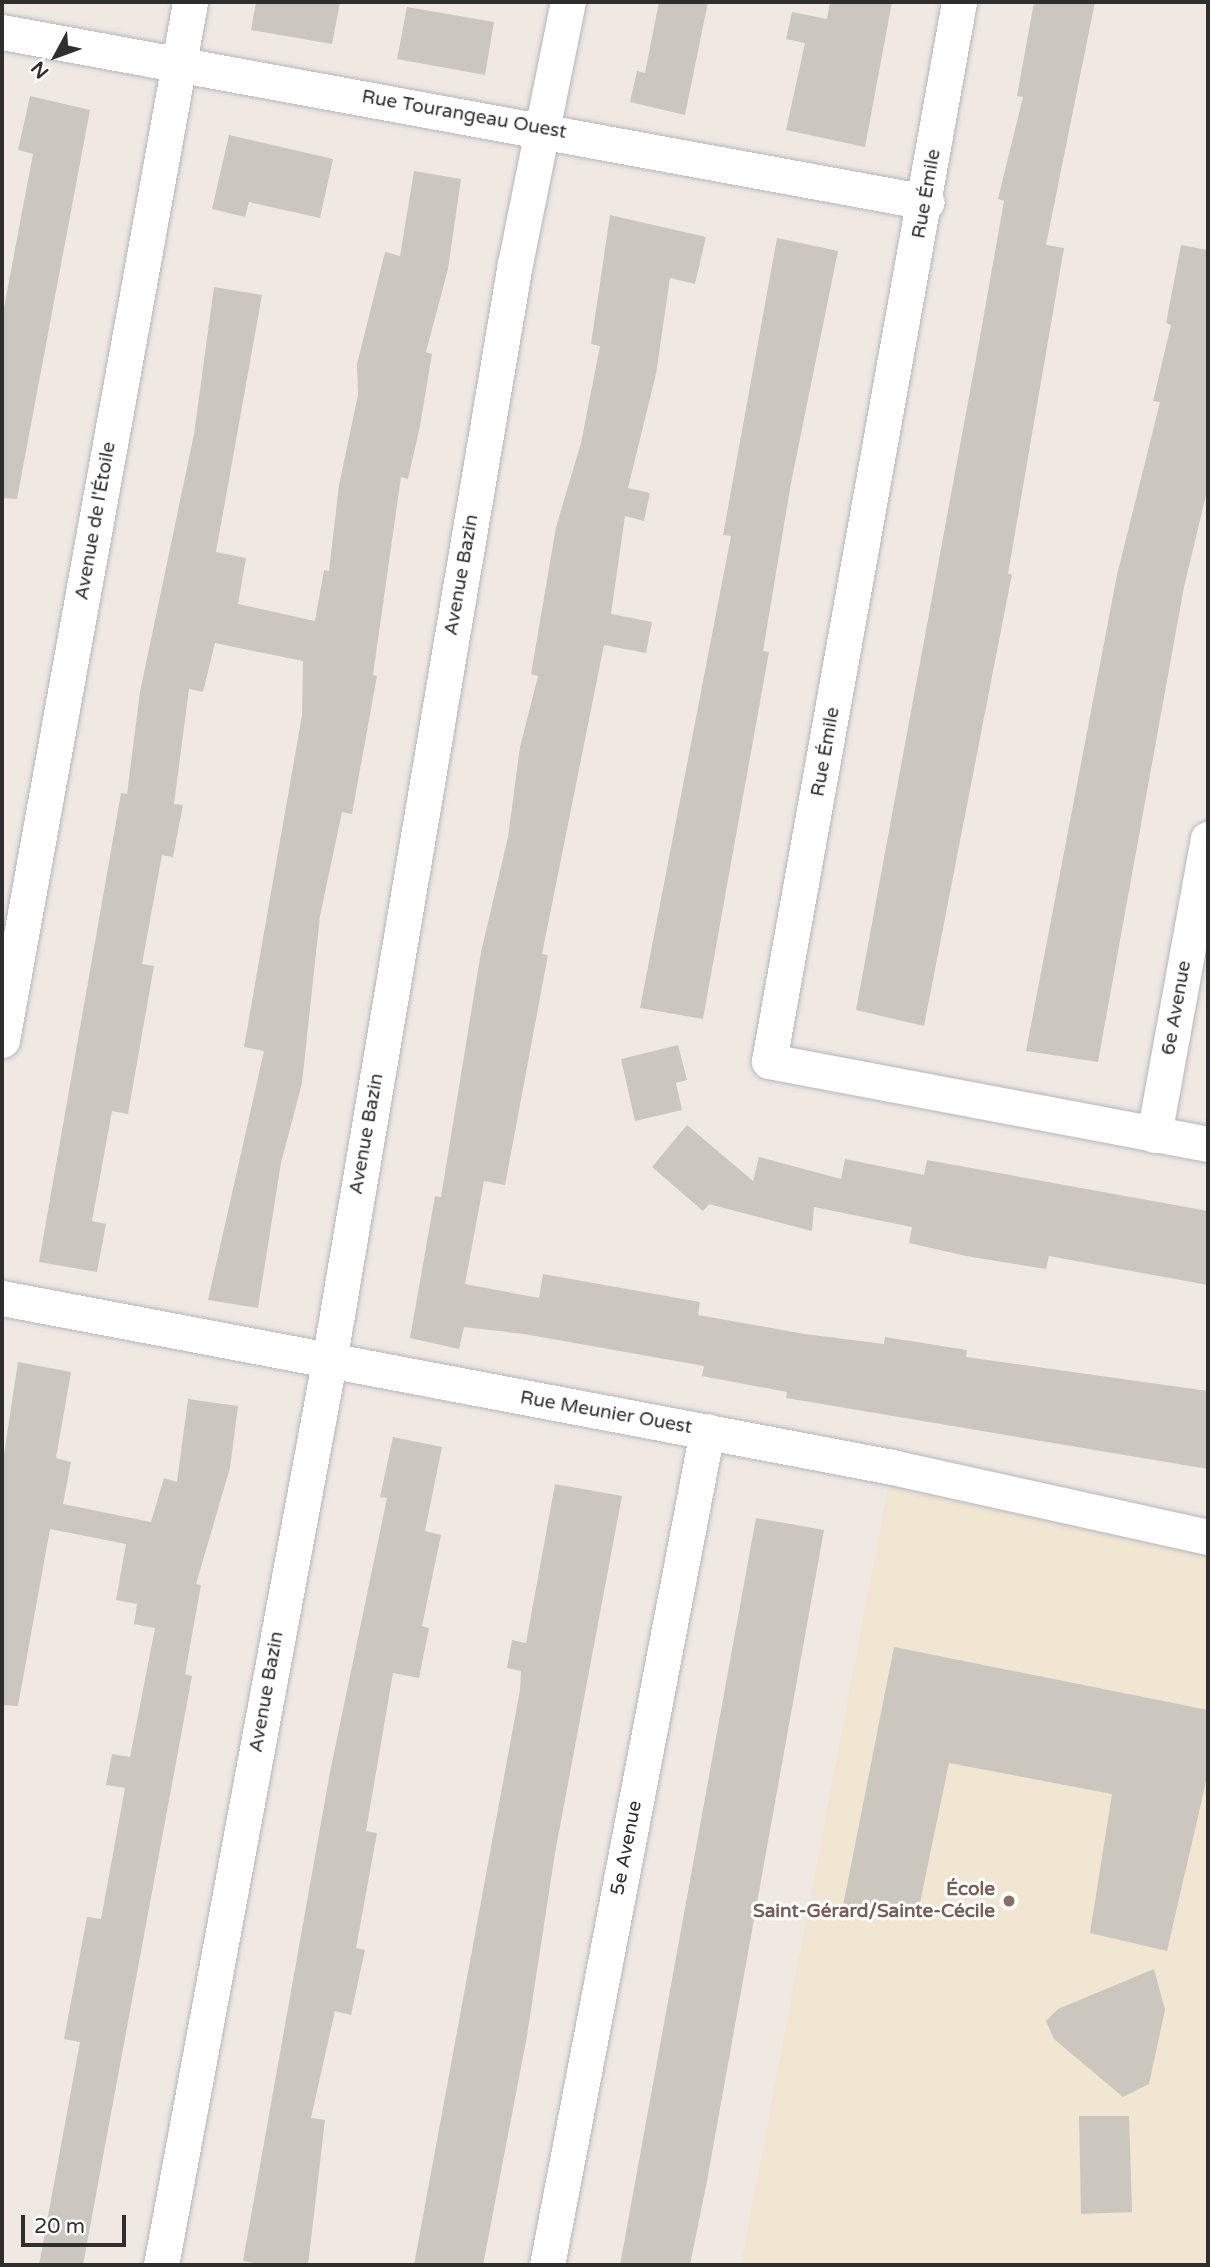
<!DOCTYPE html>
<html>
<head>
<meta charset="utf-8">
<style>
  body { margin:0 }
  #map { position:relative; width:1210px; height:2267px; overflow:hidden; background:#efe9e1; font-family:"Varela Round",sans-serif }
  div>[style] { position:absolute }
  [style*='--x'] { left:calc(var(--x)*1px); top:calc(var(--y)*1px); width:calc(var(--w)*1px); rotate:calc(var(--a)*1deg) }
  .education>* { inset:0; background:#f0e6d1 }
  .building>* { inset:0; background:#cbc7bf }
  .roads { filter:drop-shadow(0 0 2px #b4b7c1) drop-shadow(0 0 2px #b4b7c1) }
  .minor>* { height:35px; margin:-17.5px; padding:0 17.5px; transform-origin:17.5px; border-radius:17.5px; background:#fff }
  .dots>* { width:19px; height:19px; translate:-50% -50%; box-sizing:border-box; border:4px solid #fff; border-radius:50% }
  span { translate:-50% -50%; white-space:nowrap; text-align:center; line-height:1.15; -webkit-text-stroke:6px #fff; paint-order:stroke }
  .street-label { font-size:19px; color:#2e2e2e }
  .education-label { font-size:19px; color:#785e54; font-weight:700 }
  .right { translate:-100% -50%; text-align:right }
  .frame { position:absolute; inset:0; border:4px solid #2e2e2e; pointer-events:none }
  .north { position:absolute; left:21px; top:21px; width:70px; height:70px; -webkit-text-stroke:5px #fff; paint-order:stroke; rotate:229deg; font-size:19px; font-weight:700; line-height:28px; text-align:center; color:#2e2e2e }
  .north::after { content:''; display:block; margin:auto; width:24px; height:32px; background:#2e2e2e; clip-path:polygon(50% 0,100% 100%,50% 72%,0 100%) }
  .scale { position:absolute; left:21px; top:2215px; width:105px; height:32px; box-sizing:border-box; border:4px solid #2e2e2e; border-top:0; padding-left:9px; font-size:21px; line-height:24px; white-space:nowrap; color:#2e2e2e; -webkit-text-stroke:5px #fff; paint-order:stroke }
</style>
</head>
<body>
<div id="map">
  <div class="education">
    <i style="clip-path:polygon(892px 1467px,1208px 1537px,1208px 2265px,741px 2265px)"></i>
  </div>
  <div class="building">
    <i style="clip-path:polygon(256px 2px,340px 2px,332px 44px,251px 30px)"></i>
    <i style="clip-path:polygon(659px 2px,708px 2px,685px 115px,630px 102px,637px 71px,645px 73px)"></i>
    <i style="clip-path:polygon(830px 2px,892px 2px,865px 147px,786px 130px,805px 43px,786px 39px,792px 12px,827px 19px)"></i>
    <i style="clip-path:polygon(1034px 2px,1095px 2px,1046px 245px,1064px 248px,1008px 574px,1012px 574px,924px 1026px,856px 1010px,980px 337px,1004px 201px,998px 199px,1023px 97px,1017px 96px)"></i>
    <i style="clip-path:polygon(407px 7px,494px 22px,485px 75px,397px 59px)"></i>
    <i style="clip-path:polygon(30px 96px,90px 110px,17px 499px,2px 498px,2px 318px,33px 154px,18px 150px)"></i>
    <i style="clip-path:polygon(229px 135px,333px 159px,320px 218px,249px 202px,245px 217px,212px 209px)"></i>
    <i style="clip-path:polygon(414px 171px,461px 179px,448px 269px,426px 352px,432px 354px,420px 426px,408px 479px,401px 477px,373px 675px,377px 676px,352px 814px,342px 812px,320px 916px,302px 1083px,281px 1163px,258px 1308px,208px 1300px,264px 1051px,244px 1047px,302px 715px,303px 661px,215px 643px,203px 692px,189px 689px,174px 804px,183px 805px,173px 857px,162px 855px,142px 964px,154px 966px,128px 1114px,112px 1111px,92px 1221px,106px 1224px,97px 1272px,39px 1262px,112px 845px,121px 793px,127px 794px,140px 692px,194px 434px,214px 287px,262px 295px,216px 552px,246px 558px,238px 604px,315px 621px,324px 570px,329px 571px,339px 485px,358px 395px,357px 364px,385px 252px,400px 256px)"></i>
    <i style="clip-path:polygon(610px 215px,706px 237px,695px 284px,670px 278px,656px 374px,628px 488px,650px 493px,644px 521px,625px 516px,611px 614px,652px 622px,646px 653px,604px 645px,542px 954px,548px 955px,505px 1185px,484px 1181px,465px 1284px,539px 1298px,543px 1274px,700px 1302px,698px 1315px,805px 1334px,884px 1344px,885px 1337px,967px 1350px,966px 1357px,1208px 1391px,1208px 1469px,786px 1398px,787px 1392px,702px 1376px,704px 1366px,524px 1334px,464px 1327px,459px 1349px,410px 1338px,435px 1196px,441px 1197px,481px 952px,508px 837px,520px 747px,538px 676px,531px 674px,556px 527px,581px 443px,600px 346px,591px 344px)"></i>
    <i style="clip-path:polygon(777px 238px,838px 251px,791px 483px,763px 651px,769px 652px,703px 1019px,640px 1008px,731px 536px,723px 535px)"></i>
    <i style="clip-path:polygon(1181px 245px,1208px 250px,1208px 487px,1184px 587px,1098px 1062px,1026px 1051px,1117px 575px,1160px 402px,1153px 401px,1171px 325px,1166px 323px)"></i>
    <i style="clip-path:polygon(678px 1045px,687px 1080px,676px 1083px,682px 1110px,635px 1121px,621px 1059px)"></i>
    <i style="clip-path:polygon(687px 1125px,753px 1181px,759px 1157px,841px 1179px,845px 1159px,924px 1175px,927px 1160px,1208px 1211px,1208px 1285px,1049px 1256px,1046px 1269px,966px 1256px,909px 1243px,912px 1227px,814px 1207px,812px 1231px,709px 1204px,703px 1211px,652px 1167px)"></i>
    <i style="clip-path:polygon(18px 1362px,71px 1372px,56px 1458px,71px 1462px,63px 1504px,151px 1522px,164px 1478px,177px 1482px,188px 1399px,238px 1406px,230px 1468px,196px 1584px,201px 1585px,185px 1674px,192px 1676px,83px 2265px,39px 2265px,80px 2042px,64px 2039px,87px 1917px,101px 1919px,125px 1788px,106px 1785px,112px 1754px,130px 1757px,155px 1628px,134px 1624px,137px 1604px,116px 1600px,126px 1544px,50px 1529px,18px 1706px,2px 1705px,2px 1467px)"></i>
    <i style="clip-path:polygon(393px 1437px,442px 1447px,425px 1531px,441px 1535px,422px 1626px,429px 1628px,419px 1678px,393px 1673px,366px 1831px,377px 1833px,356px 1948px,365px 1950px,351px 2015px,335px 2011px,311px 2118px,325px 2120px,308px 2265px,266px 2265px,243px 2261px,330px 1772px,387px 1498px,380px 1497px)"></i>
    <i style="clip-path:polygon(555px 1484px,622px 1496px,555px 1853px,527px 2036px,483px 2265px,414px 2265px,520px 1690px,521px 1671px,507px 1668px,512px 1640px,526px 1643px)"></i>
    <i style="clip-path:polygon(756px 1518px,824px 1530px,707px 2181px,690px 2265px,620px 2265px)"></i>
    <i style="clip-path:polygon(894px 1647px,1208px 1710px,1208px 1773px,1167px 1951px,1090px 1933px,1112px 1794px,949px 1763px,917px 1917px,843px 1906px)"></i>
    <i style="clip-path:polygon(1154px 1969px,1165px 2010px,1149px 2084px,1123px 2097px,1054px 2039px,1046px 2021px,1058px 2009px)"></i>
    <i style="clip-path:polygon(1079px 2116px,1129px 2116px,1132px 2212px,1081px 2214px)"></i>
  </div>
  <div class="roads">
    <div class="minor">
      <i style="--x:959;--y:2;--w:1076;--a:100.17"></i>
      <i style="--x:769;--y:1061;--w:447;--a:10.7"></i>
      <i style="--x:2;--y:32;--w:940;--a:10.42"></i>
      <i style="--x:2;--y:1040;--w:1055;--a:-79.73"></i>
      <i style="--x:1154;--y:1135;--w:301;--a:-79.7"></i>
      <i style="--x:2;--y:1298;--w:906;--a:10.75"></i>
      <i style="--x:892;--y:1467;--w:324;--a:12.5"></i>
      <i style="--x:161;--y:2265;--w:918;--a:-79.46"></i>
      <i style="--x:329;--y:1362;--w:1114;--a:-80.39"></i>
      <i style="--x:515;--y:264;--w:267;--a:-78.6"></i>
      <i style="--x:547;--y:2265;--w:849;--a:-79.14"></i>
    </div>
  </div>
  <div class="dots">
    <i style="left:1009px;top:1901px;background:#8d6e63"></i>
  </div>
  <div class="street-label">
    <span style="left:464px;top:115px;rotate:10deg">Rue Tourangeau Ouest</span>
    <span style="left:927px;top:194px;rotate:-80deg">Rue Émile</span>
    <span style="left:96px;top:521px;rotate:-80deg">Avenue de l'Étoile</span>
    <span style="left:462px;top:575px;rotate:-80deg">Avenue Bazin</span>
    <span style="left:826px;top:752px;rotate:-80deg">Rue Émile</span>
    <span style="left:1177px;top:1008px;rotate:-80deg">6e Avenue</span>
    <span style="left:367px;top:1134px;rotate:-80deg">Avenue Bazin</span>
    <span style="left:606px;top:1413px;rotate:10deg">Rue Meunier Ouest</span>
    <span style="left:267px;top:1692px;rotate:-80deg">Avenue Bazin</span>
    <span style="left:627px;top:1848px;rotate:-79deg">5e Avenue</span>
  </div>
  <div class="education-label">
    <span class="right" style="left:995px;top:1901px">École<br>Saint-Gérard/Sainte-Cécile</span>
  </div>
  <div class="frame"></div>
  <div class="north">N</div>
  <div class="scale">20 m</div>
</div>
</body>
</html>
